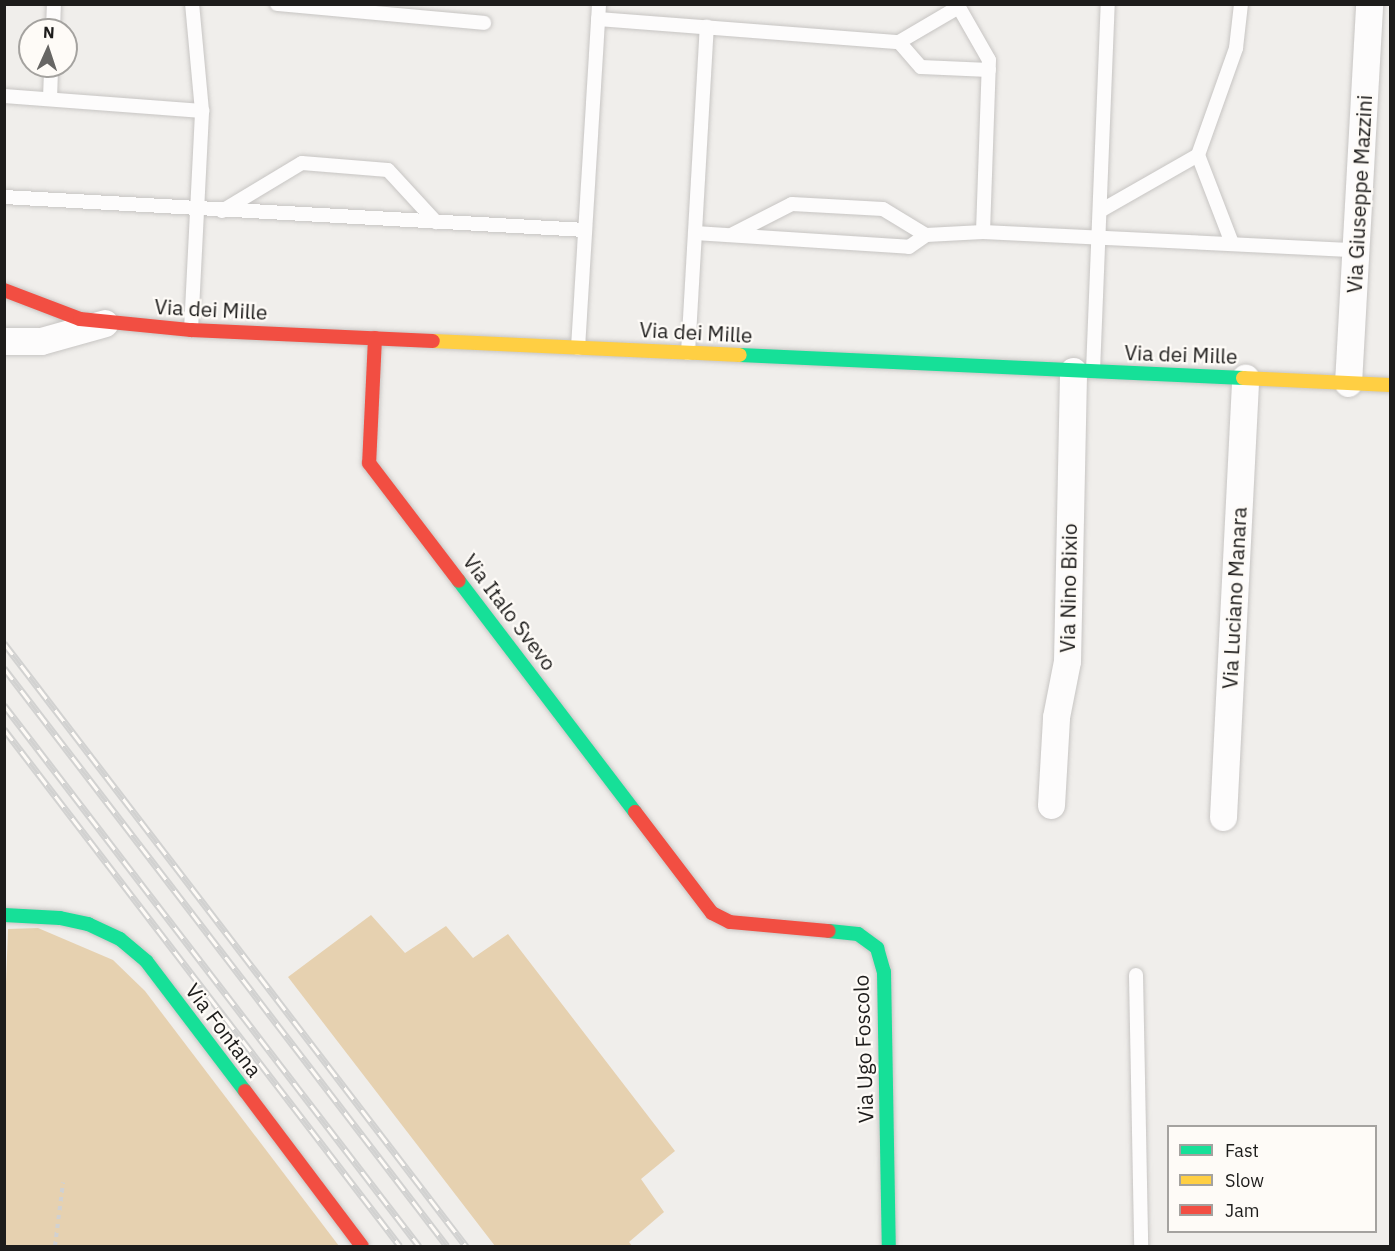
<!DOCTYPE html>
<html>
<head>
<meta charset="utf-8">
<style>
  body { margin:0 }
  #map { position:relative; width:1395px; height:1251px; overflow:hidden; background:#f0eeeb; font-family:"IBM Plex Sans",sans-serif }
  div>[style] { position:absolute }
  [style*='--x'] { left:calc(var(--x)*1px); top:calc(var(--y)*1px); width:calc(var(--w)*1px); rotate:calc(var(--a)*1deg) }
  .green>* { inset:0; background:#e6d1b0 }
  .path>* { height:4px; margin-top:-2px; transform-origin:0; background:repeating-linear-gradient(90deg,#d1d1d1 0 4.5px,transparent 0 9px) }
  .roads { filter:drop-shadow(0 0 2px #c7c5c3) drop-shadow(0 0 2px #c7c5c3) }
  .lane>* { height:14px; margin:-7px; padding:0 7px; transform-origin:7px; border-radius:7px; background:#fdfcfc }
  .street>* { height:27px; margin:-13.5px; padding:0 13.5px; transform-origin:13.5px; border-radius:13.5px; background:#fdfcfc }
  .fast>* { height:14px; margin:-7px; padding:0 7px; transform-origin:7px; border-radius:7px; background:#16e098 }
  .slow>* { height:14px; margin:-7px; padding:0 7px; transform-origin:7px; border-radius:7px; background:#ffcf43 }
  .jam>* { height:14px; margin:-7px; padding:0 7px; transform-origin:7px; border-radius:7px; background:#f24e42 }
  .rail>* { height:7px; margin-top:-3.5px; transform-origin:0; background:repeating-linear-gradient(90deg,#fefbf7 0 14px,#d2d2d1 0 28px); box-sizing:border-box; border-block:2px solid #d2d2d1 }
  span { translate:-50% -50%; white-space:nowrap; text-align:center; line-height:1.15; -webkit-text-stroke:4.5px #fefbf7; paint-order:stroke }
  .street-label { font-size:21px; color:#1d1c1b }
  .frame { position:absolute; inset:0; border:6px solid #1d1c1b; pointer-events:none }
  .legend { position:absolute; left:1167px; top:1125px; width:210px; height:108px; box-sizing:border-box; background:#fefbf7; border:2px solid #a4a29f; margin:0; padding:8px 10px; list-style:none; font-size:18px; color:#1d1c1b }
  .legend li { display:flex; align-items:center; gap:12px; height:30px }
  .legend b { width:30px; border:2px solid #a4a29f }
  .north { position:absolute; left:18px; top:18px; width:60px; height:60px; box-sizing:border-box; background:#fefbf7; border:2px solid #a4a29f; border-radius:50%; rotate:3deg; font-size:16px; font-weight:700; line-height:24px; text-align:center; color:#1d1c1b }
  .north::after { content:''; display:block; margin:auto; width:21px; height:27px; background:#676664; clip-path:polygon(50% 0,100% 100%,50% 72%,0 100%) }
</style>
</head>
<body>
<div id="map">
  <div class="green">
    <i style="clip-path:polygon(371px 915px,405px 953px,446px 926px,473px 958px,508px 934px,675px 1151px,641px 1179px,664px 1212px,629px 1242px,632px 1246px,495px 1246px,288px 977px)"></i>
    <i style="clip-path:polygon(38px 928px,113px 960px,145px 991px,339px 1246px,5px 1246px,4px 1037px,8px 929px)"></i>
  </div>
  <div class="path">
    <i style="--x:55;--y:1246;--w:64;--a:-82.8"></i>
  </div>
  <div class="roads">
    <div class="lane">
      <i style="--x:277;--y:4;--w:208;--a:5.2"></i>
      <i style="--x:957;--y:4;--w:64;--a:60.3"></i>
      <i style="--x:989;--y:60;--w:172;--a:92"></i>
      <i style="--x:598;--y:19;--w:302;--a:4.4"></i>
      <i style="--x:899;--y:42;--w:67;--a:-30.4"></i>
      <i style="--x:53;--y:30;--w:26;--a:-88"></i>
      <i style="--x:899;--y:42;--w:33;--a:49"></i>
      <i style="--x:921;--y:67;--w:68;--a:2.5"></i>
      <i style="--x:4;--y:96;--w:199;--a:4.3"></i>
      <i style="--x:50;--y:99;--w:33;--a:-88"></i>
      <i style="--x:1198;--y:155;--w:94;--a:68.9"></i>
      <i style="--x:4;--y:197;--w:582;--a:3.25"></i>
      <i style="--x:222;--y:211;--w:93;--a:-31"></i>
      <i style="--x:302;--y:163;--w:86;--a:4.7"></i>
      <i style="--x:388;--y:170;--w:71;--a:47.3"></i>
      <i style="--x:1100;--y:211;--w:113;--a:-29.7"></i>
      <i style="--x:1198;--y:155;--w:114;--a:-70.4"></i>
      <i style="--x:1236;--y:48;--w:44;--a:-83.5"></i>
      <i style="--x:695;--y:233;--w:214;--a:3.7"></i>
      <i style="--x:909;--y:247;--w:21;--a:-35"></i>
      <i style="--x:926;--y:235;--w:57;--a:-3"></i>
      <i style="--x:983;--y:232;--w:372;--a:2.8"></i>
      <i style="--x:733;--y:234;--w:66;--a:-27"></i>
      <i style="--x:792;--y:204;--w:91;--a:3.1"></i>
      <i style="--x:883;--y:209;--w:50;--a:31.2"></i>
      <i style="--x:191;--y:330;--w:219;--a:-87.1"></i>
      <i style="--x:202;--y:111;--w:107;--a:-95.3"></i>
      <i style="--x:578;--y:348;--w:345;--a:-86.5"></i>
      <i style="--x:688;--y:353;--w:327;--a:-86.7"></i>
      <i style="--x:1093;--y:371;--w:367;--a:-87.7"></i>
      <i style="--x:1136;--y:975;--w:271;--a:88.9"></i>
    </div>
    <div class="street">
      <i style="--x:4;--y:341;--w:37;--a:0"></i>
      <i style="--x:41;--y:341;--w:66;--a:-15.7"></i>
      <i style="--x:1348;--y:383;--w:380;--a:-86.8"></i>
      <i style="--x:1051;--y:805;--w:88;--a:-86.7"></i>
      <i style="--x:1056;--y:717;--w:57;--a:-78.9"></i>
      <i style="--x:1067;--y:661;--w:290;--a:-88.8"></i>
      <i style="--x:1223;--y:817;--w:440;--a:-87.1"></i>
    </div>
    <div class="fast">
      <i style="--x:740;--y:355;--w:504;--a:2.62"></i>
      <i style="--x:459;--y:581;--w:290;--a:52.7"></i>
      <i style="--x:4;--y:915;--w:56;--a:3.1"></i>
      <i style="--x:60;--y:918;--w:29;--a:12"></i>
      <i style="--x:88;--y:924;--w:35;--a:25"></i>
      <i style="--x:120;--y:939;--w:35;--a:40"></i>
      <i style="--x:147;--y:962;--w:162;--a:52.8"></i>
      <i style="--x:829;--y:931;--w:29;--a:6"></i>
      <i style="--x:858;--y:934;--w:24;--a:36"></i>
      <i style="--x:877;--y:948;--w:25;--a:74"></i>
      <i style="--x:884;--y:972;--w:274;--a:89"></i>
    </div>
    <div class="slow">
      <i style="--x:433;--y:341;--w:307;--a:2.6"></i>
      <i style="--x:1243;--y:378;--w:147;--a:2.7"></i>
    </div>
    <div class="jam">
      <i style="--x:4;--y:290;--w:81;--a:20.9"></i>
      <i style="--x:80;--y:319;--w:112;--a:5.7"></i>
      <i style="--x:191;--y:330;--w:242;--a:2.6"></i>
      <i style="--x:375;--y:338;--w:125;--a:92.7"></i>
      <i style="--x:369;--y:463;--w:148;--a:52.7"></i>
      <i style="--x:635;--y:812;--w:127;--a:52.7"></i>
      <i style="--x:712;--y:913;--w:20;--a:27"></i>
      <i style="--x:730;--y:922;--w:99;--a:5.2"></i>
      <i style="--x:245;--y:1091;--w:194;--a:53"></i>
    </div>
  </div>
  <div class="rail">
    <i style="--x:4;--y:643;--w:760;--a:52.54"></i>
    <i style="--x:4;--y:668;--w:728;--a:52.53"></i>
    <i style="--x:4;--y:705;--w:682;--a:52.51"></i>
    <i style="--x:4;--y:729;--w:651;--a:52.55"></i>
  </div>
  <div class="street-label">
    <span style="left:1359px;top:194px;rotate:-87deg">Via Giuseppe Mazzini</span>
    <span style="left:211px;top:309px;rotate:3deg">Via dei Mille</span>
    <span style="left:696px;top:332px;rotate:3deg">Via dei Mille</span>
    <span style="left:1181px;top:354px;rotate:2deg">Via dei Mille</span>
    <span style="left:1068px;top:588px;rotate:-89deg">Via Nino Bixio</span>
    <span style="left:1234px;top:598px;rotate:-87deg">Via Luciano Manara</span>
    <span style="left:510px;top:612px;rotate:53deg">Via Italo Svevo</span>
    <span style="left:224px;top:1030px;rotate:53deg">Via Fontana</span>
    <span style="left:863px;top:1049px;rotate:-92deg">Via Ugo Foscolo</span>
  </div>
  <div class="frame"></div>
  <ul class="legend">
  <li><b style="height:8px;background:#16e098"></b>Fast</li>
  <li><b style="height:8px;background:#ffcf43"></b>Slow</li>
  <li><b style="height:8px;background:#f24e42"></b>Jam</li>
  </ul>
  <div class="north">N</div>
</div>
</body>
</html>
